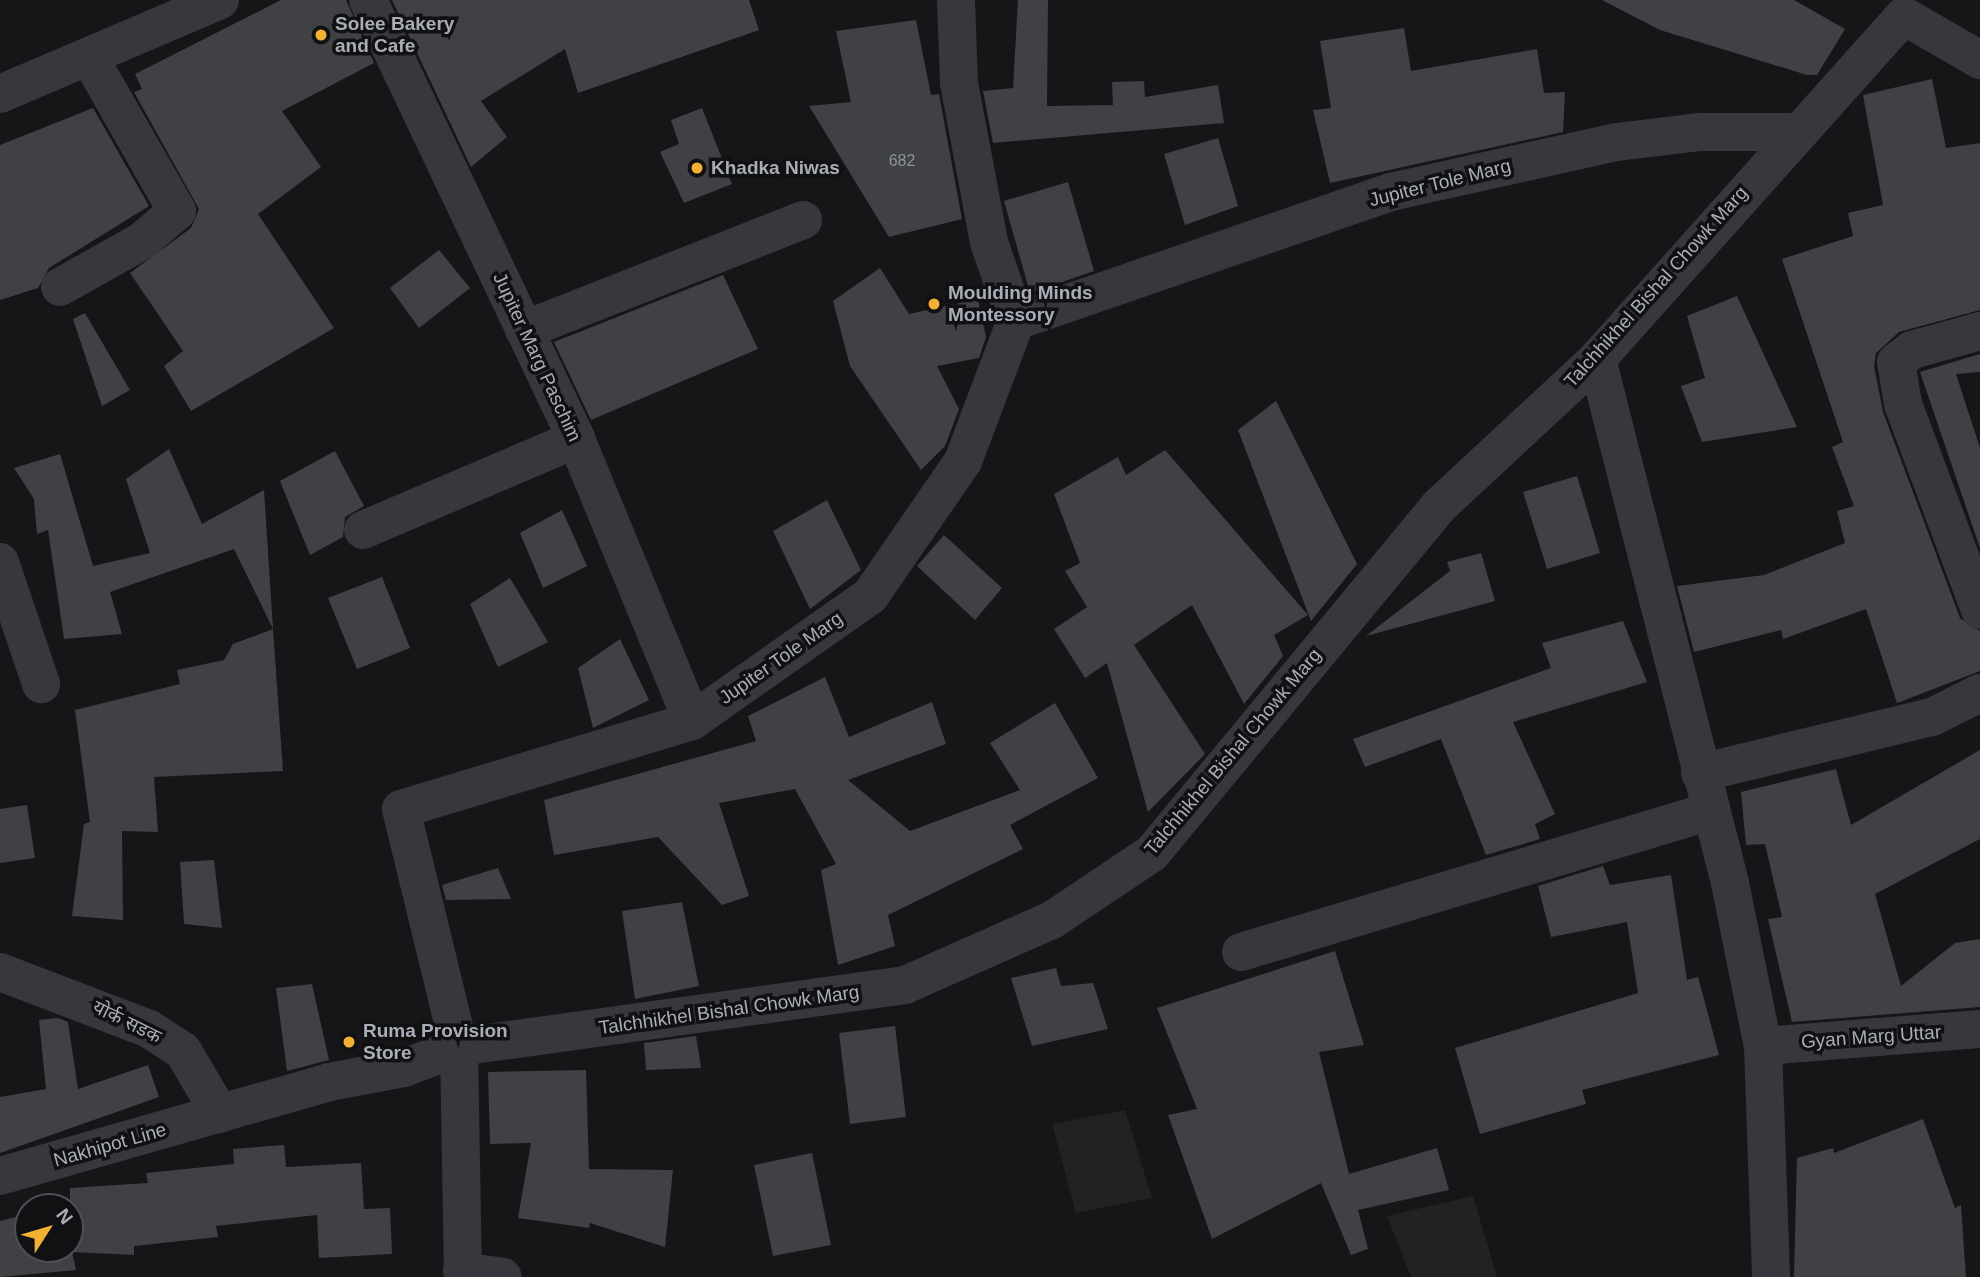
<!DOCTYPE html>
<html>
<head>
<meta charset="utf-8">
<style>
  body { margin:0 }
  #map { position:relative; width:1980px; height:1277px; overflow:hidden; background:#161618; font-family:Helvetica,"Noto Sans Devanagari",sans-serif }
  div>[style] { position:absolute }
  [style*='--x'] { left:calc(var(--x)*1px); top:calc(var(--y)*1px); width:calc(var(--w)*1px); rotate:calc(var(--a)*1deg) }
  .built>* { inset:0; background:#222225 }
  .building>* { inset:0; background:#404145 }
  .minor>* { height:38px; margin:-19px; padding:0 19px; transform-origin:19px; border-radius:19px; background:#37383d }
  .dots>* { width:19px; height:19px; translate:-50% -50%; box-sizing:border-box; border:4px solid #111113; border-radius:50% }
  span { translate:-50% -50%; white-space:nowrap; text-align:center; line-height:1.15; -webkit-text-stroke:7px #111113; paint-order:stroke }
  .number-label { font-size:16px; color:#8e929b }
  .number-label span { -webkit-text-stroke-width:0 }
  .poi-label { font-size:19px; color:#a8adb8; font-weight:700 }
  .left { translate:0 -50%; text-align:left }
  .street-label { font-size:19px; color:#a8adb8 }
  .north { position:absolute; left:14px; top:1193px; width:70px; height:70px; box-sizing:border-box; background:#111113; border:2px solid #4d4f55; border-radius:50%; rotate:53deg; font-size:19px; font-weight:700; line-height:28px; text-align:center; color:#a8adb8 }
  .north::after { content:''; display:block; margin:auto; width:24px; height:32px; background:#f2b134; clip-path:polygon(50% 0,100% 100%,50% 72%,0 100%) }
</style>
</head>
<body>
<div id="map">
  <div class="built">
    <i style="clip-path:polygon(1125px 1110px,1152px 1198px,1076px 1213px,1052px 1124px)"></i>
    <i style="clip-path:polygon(1473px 1196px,1497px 1277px,1411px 1277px,1387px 1216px)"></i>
  </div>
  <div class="building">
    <i style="clip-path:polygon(281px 0,346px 0,374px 63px,282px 111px,321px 167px,258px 214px,334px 328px,191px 411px,164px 366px,183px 351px,130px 273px,191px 228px,199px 209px,134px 92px,142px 89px,135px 74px)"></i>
    <i style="clip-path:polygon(392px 0,749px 0,759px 30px,578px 93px,565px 49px,481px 101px,507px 137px,471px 167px)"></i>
    <i style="clip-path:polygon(1018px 0,1048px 0,1047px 106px,1113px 105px,1112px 82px,1144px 81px,1145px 97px,1218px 85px,1224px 123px,993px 143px,983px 91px,1013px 88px)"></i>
    <i style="clip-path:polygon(1602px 0,1794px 0,1845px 29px,1817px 75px,1807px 75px,1660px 30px)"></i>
    <i style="clip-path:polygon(916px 20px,931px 95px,939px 94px,962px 219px,889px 237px,809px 106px,851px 102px,836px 31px)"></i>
    <i style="clip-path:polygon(1404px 28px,1411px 71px,1537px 49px,1544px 93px,1565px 92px,1563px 132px,1330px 183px,1313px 110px,1331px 108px,1320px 41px)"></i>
    <i style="clip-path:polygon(1932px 79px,1946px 148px,1980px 143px,1980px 310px,1899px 332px,1876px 353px,1874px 366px,1883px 412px,1960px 618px,1980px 631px,1980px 671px,1897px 703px,1866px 609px,1783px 639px,1781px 630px,1694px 652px,1677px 586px,1764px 575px,1845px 543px,1837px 511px,1854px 506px,1832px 447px,1843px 442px,1782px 259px,1853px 236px,1848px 213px,1883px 205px,1863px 95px)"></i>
    <i style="clip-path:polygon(93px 108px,149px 206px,49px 268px,38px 288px,0 300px,0 145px)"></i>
    <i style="clip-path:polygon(702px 108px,732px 184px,684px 203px,660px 152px,679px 144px,671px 120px)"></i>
    <i style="clip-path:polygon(1218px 138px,1238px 206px,1185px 225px,1164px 154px)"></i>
    <i style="clip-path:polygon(1068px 182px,1094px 271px,1030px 293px,1004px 201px)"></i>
    <i style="clip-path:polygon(439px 250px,470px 288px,419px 328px,390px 288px)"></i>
    <i style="clip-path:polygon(880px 268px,909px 314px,978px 299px,986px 337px,979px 358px,937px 366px,959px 409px,945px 446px,921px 470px,850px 366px,833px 301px)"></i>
    <i style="clip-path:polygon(723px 275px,758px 349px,591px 420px,554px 342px)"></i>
    <i style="clip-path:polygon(1737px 296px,1797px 427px,1702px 442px,1681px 386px,1705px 378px,1687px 316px)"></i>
    <i style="clip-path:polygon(85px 313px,130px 390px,102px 406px,73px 319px)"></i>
    <i style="clip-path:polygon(1980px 354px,1980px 372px,1956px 374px,1980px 448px,1980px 548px,1920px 372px)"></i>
    <i style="clip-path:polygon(1276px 401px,1357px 564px,1311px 621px,1238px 430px)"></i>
    <i style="clip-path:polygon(169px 449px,202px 524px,264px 490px,273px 629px,234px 549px,110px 592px,122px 634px,64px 639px,48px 530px,37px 534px,34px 499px,14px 468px,60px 454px,93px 566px,150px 553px,126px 479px)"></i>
    <i style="clip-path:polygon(1165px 450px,1308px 615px,1274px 635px,1283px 656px,1244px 704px,1192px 605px,1134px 645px,1205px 754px,1148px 812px,1107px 663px,1085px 678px,1054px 629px,1087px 607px,1065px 571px,1080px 563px,1054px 494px,1118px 457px,1126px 475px)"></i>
    <i style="clip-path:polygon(335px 451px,364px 506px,345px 517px,343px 537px,310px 555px,280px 481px)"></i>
    <i style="clip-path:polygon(1577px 476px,1600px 553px,1547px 569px,1523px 492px)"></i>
    <i style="clip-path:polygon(827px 500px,861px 570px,810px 609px,773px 531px)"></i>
    <i style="clip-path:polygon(562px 510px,587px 566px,543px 588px,520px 533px)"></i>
    <i style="clip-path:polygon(944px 535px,1002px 588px,975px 620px,917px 566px)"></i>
    <i style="clip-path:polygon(1481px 553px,1495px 601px,1366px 636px,1450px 571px,1447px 562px)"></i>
    <i style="clip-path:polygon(382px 577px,410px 648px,357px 669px,328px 598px)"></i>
    <i style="clip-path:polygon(510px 578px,548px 642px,498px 667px,470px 604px)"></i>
    <i style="clip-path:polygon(1623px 621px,1647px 682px,1513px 722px,1555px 814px,1535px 824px,1540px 839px,1486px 855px,1441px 739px,1365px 767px,1353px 739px,1551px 668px,1542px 643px)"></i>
    <i style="clip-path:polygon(273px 629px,283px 771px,154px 777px,158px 832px,122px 831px,123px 920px,72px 916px,84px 824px,90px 822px,75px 710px,180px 684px,177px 670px,224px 660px,233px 644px)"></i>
    <i style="clip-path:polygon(620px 639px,649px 700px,593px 728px,578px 668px)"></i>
    <i style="clip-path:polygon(825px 677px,849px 737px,932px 702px,946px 744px,848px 780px,910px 831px,1020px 790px,990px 743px,1055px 703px,1098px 778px,1010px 825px,1023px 849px,888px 915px,895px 946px,838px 965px,821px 870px,836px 864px,795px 789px,719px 803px,749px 896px,722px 905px,658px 837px,554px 855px,544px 800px,756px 741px,748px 716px)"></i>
    <i style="clip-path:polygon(1980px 750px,1980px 839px,1875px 894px,1901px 986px,1955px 943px,1980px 939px,1980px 1007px,1792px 1022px,1768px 919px,1782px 917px,1765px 844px,1746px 845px,1741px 792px,1836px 769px,1851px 825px)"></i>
    <i style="clip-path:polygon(27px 805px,35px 858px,0 863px,0 809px)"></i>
    <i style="clip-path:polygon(214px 860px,222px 928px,184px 924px,180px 862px)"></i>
    <i style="clip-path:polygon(1603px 866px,1610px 885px,1671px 875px,1687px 980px,1698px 977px,1719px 1055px,1582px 1090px,1586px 1104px,1480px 1134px,1455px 1048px,1638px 993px,1627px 922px,1551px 937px,1538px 886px)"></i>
    <i style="clip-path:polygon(498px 868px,511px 899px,446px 900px,442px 885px)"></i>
    <i style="clip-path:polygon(682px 902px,699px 986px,635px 999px,622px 911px)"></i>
    <i style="clip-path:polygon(1335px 951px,1364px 1045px,1319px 1052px,1349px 1174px,1437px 1148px,1449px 1190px,1358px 1210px,1368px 1249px,1351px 1255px,1321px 1183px,1212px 1239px,1168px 1115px,1197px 1109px,1157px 1008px)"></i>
    <i style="clip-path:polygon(1056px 968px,1061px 986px,1093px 983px,1108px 1029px,1032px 1046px,1011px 978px)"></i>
    <i style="clip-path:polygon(312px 984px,329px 1060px,287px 1071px,276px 988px)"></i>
    <i style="clip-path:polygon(58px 1018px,68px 1022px,78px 1089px,148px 1065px,159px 1097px,0 1153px,0 1097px,46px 1089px,39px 1020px)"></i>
    <i style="clip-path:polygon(895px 1026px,906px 1117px,850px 1124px,839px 1033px)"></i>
    <i style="clip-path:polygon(696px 1036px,701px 1068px,646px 1070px,644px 1043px)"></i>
    <i style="clip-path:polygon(586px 1070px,589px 1169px,673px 1170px,665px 1247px,590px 1223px,589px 1228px,518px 1218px,531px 1143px,490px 1144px,488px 1072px)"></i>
    <i style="clip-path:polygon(1923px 1119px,1955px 1208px,1961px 1205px,1966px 1277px,1794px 1277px,1797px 1158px,1833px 1148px,1834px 1153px)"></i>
    <i style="clip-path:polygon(284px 1145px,286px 1167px,361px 1163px,364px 1209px,390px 1208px,392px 1254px,319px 1258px,317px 1215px,216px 1226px,218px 1237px,134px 1246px,134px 1255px,72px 1252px,76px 1270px,0 1277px,0 1221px,28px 1214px,28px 1249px,70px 1249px,70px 1207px,54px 1207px,70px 1203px,70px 1188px,148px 1183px,146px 1173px,234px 1164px,233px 1149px)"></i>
    <i style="clip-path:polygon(812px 1153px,831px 1245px,773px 1256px,754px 1165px)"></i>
  </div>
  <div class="minor">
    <i style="--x:368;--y:0;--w:486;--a:64.6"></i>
    <i style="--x:576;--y:439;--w:305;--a:67.6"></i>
    <i style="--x:0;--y:94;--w:239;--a:-23.1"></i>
    <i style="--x:60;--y:287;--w:94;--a:-29.3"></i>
    <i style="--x:142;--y:241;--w:46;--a:-40.6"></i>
    <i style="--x:177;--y:211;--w:174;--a:-119.7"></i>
    <i style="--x:1016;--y:321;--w:397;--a:-19"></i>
    <i style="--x:1391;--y:192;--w:231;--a:-12.5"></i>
    <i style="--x:1617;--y:142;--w:84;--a:-6.9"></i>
    <i style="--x:1700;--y:132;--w:96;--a:0"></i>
    <i style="--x:524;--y:330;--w:300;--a:-21.5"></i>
    <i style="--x:1980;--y:331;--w:71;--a:164.4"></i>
    <i style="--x:1912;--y:350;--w:20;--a:143"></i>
    <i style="--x:1896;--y:362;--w:43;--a:80.5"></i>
    <i style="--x:1903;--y:404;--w:220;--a:69.5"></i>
    <i style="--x:1597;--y:359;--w:541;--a:75.76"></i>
    <i style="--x:1730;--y:883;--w:166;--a:78.6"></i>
    <i style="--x:1763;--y:1046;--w:231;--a:88"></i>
    <i style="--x:363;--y:530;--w:232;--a:-23.1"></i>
    <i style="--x:0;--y:562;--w:129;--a:71.4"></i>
    <i style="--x:1700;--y:773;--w:239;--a:-13.6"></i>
    <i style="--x:1932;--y:717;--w:54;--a:-26.6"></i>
    <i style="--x:1241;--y:952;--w:487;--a:-16.7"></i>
    <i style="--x:0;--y:972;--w:160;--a:20.9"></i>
    <i style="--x:149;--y:1029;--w:40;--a:32.9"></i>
    <i style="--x:183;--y:1051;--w:73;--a:59.6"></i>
    <i style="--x:1763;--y:1046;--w:218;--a:-4.5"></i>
    <i style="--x:0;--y:1176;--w:342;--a:-15.9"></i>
    <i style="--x:329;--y:1082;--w:76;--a:-10.6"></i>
    <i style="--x:404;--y:1068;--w:59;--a:-20.9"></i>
    <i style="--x:459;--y:1047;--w:245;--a:-103.7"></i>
    <i style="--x:401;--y:809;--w:304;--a:-16.8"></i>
    <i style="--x:692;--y:721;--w:218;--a:-35.1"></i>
    <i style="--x:870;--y:596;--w:164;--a:-55.4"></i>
    <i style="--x:963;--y:461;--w:150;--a:-69.3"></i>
    <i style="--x:1016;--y:321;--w:83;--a:-108.9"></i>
    <i style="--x:989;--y:242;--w:162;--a:-100.7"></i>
    <i style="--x:959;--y:83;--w:83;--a:-92.1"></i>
    <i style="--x:462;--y:1271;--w:41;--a:8.3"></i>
    <i style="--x:463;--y:1277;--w:230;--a:-91"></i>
    <i style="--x:459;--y:1047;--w:450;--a:-7.9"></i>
    <i style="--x:905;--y:985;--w:161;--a:-23.9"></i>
    <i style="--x:1052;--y:920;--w:120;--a:-33.8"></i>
    <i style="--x:1152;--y:853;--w:449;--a:-50.4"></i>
    <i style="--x:1438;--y:507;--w:217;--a:-42.9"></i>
    <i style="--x:1597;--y:359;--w:460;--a:-48.2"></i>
    <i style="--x:1904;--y:16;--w:88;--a:30.1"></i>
  </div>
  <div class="dots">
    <i style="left:321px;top:35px;background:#f2b134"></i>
    <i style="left:697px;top:168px;background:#f2b134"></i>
    <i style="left:934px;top:304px;background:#f2b134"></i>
    <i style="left:349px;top:1042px;background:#f2b134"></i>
  </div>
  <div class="number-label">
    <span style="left:902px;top:161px">682</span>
  </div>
  <div class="poi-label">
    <span class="left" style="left:335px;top:35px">Solee Bakery<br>and Cafe</span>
    <span class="left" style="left:711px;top:168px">Khadka Niwas</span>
    <span class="left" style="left:948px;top:304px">Moulding Minds<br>Montessory</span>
    <span class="left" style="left:363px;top:1042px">Ruma Provision<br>Store</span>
  </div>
  <div class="street-label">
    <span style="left:1440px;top:183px;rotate:-14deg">Jupiter Tole Marg</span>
    <span style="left:1656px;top:287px;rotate:-48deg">Talchhikhel Bishal Chowk Marg</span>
    <span style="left:537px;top:357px;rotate:65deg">Jupiter Marg Paschim</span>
    <span style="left:781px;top:658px;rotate:-35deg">Jupiter Tole Marg</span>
    <span style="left:1233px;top:752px;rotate:-50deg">Talchhikhel Bishal Chowk Marg</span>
    <span style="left:729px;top:1010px;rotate:-8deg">Talchhikhel Bishal Chowk Marg</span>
    <span style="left:127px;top:1022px;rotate:26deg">योर्क सडक</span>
    <span style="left:1871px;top:1037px;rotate:-4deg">Gyan Marg Uttar</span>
    <span style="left:110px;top:1145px;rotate:-16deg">Nakhipot Line</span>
  </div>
  <div class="north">N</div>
</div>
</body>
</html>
